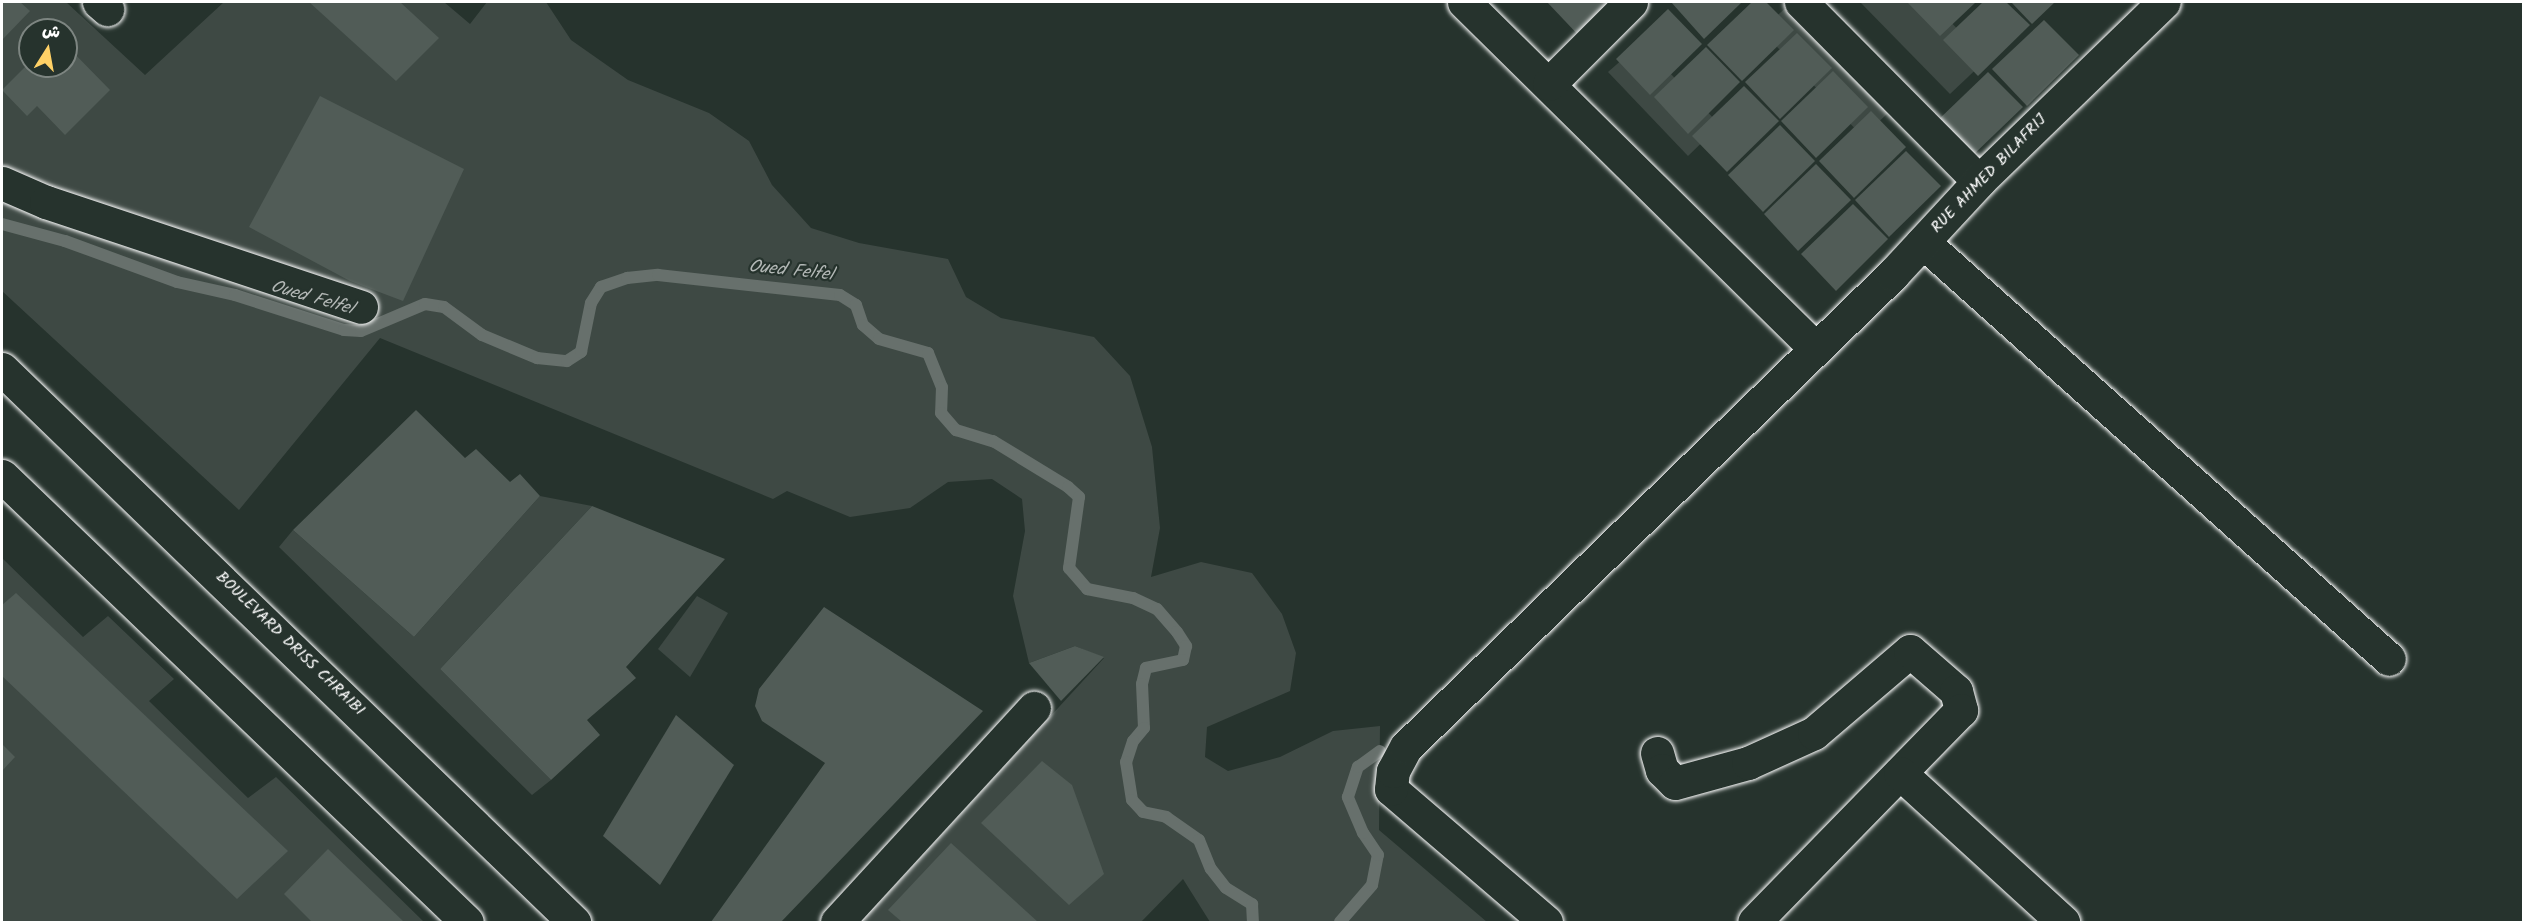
<!DOCTYPE html>
<html>
<head>
<meta charset="utf-8">
<style>
  body { margin:0 }
  #map { position:relative; width:2525px; height:924px; overflow:hidden; background:#26332d; font-family:Kalam,"Playpen Sans Arabic",sans-serif }
  div>[style] { position:absolute }
  [style*='--x'] { left:calc(var(--x)*1px); top:calc(var(--y)*1px); width:calc(var(--w)*1px); rotate:calc(var(--a)*1deg) }
  .green>* { inset:0; background:#3e4944 }
  .stream>* { height:12px; margin:-6px; padding:0 6px; transform-origin:6px; border-radius:6px; background:#67706c }
  .building>* { inset:0; background:#515c57 }
  .roads { filter:drop-shadow(0 0 2px #fff) drop-shadow(0 0 2px #fff) }
  .street>* { height:33px; margin:-16.5px; padding:0 16.5px; transform-origin:16.5px; border-radius:16.5px; background:#26332d }
  .secondary>* { height:33px; margin:-16.5px; padding:0 16.5px; transform-origin:16.5px; border-radius:16.5px; background:#26332d }
  span { translate:-50% -50%; white-space:nowrap; text-align:center; line-height:1.15; -webkit-text-stroke:4.5px #26332d; paint-order:stroke }
  .street-label { font-size:16px; color:#fff }
  .water-label { font-size:18px; color:#b3b8b6; font-style:italic }
  .frame { position:absolute; inset:0; border:3px solid #fff; pointer-events:none }
  .north { position:absolute; left:18px; top:18px; width:60px; height:60px; box-sizing:border-box; background:#26332d; border:2px solid #7d8581; border-radius:50%; rotate:11deg; font-size:16px; font-weight:700; line-height:24px; text-align:center; color:#fff }
  .north::after { content:''; display:block; margin:auto; width:21px; height:27px; background:#ffd166; clip-path:polygon(50% 0,100% 100%,50% 72%,0 100%) }
</style>
</head>
<body>
<div id="map">
  <div class="green">
    <i style="clip-path:polygon(evenodd,2px 2px,66px 2px,145px 75px,224px 2px,444px 2px,470px 24px,487px 2px,546px 2px,571px 40px,628px 80px,709px 113px,749px 141px,772px 185px,811px 228px,859px 243px,948px 259px,966px 297px,1001px 318px,1094px 337px,1130px 376px,1152px 447px,1160px 528px,1151px 577px,1201px 562px,1252px 573px,1282px 614px,1296px 653px,1290px 691px,1207px 727px,1205px 757px,1228px 771px,1280px 757px,1333px 731px,1380px 726px,1379px 830px,1487px 922px,1210px 922px,1183px 879px,1141px 922px,855px 922px,877px 905px,1104px 658px,1075px 646px,1029px 663px,1013px 596px,1025px 531px,1022px 499px,992px 479px,948px 482px,910px 508px,850px 517px,787px 491px,773px 499px,380px 338px,239px 510px,2px 291px,2px 2px,30px 30px,66px 30px,66px 66px,30px 66px,30px 30px)"></i>
    <i style="clip-path:polygon(1860px 2px,1931px 2px,1987px 59px,1950px 94px)"></i>
    <i style="clip-path:polygon(1789px 5px,1890px 111px,1863px 137px,1761px 30px)"></i>
    <i style="clip-path:polygon(1641px 43px,1720px 125px,1688px 156px,1608px 72px)"></i>
    <i style="clip-path:polygon(540px 496px,592px 506px,440px 669px,551px 780px,532px 795px,279px 547px,293px 530px,414px 637px)"></i>
    <i style="clip-path:polygon(2px 558px,83px 637px,108px 616px,174px 679px,149px 701px,248px 798px,276px 777px,424px 922px,2px 922px)"></i>
    <i style="clip-path:polygon(697px 596px,728px 613px,690px 677px,658px 649px)"></i>
  </div>
  <div class="stream">
    <i style="--x:2;--y:224;--w:65;--a:15.1"></i>
    <i style="--x:65;--y:241;--w:119;--a:20.1"></i>
    <i style="--x:177;--y:282;--w:59;--a:12.6"></i>
    <i style="--x:235;--y:295;--w:114;--a:17.8"></i>
    <i style="--x:344;--y:330;--w:17;--a:3"></i>
    <i style="--x:361;--y:331;--w:69;--a:-22.9"></i>
    <i style="--x:425;--y:304;--w:19;--a:9"></i>
    <i style="--x:444;--y:307;--w:47;--a:36.4"></i>
    <i style="--x:482;--y:335;--w:60;--a:22.7"></i>
    <i style="--x:537;--y:358;--w:30;--a:6"></i>
    <i style="--x:567;--y:361;--w:17;--a:-33"></i>
    <i style="--x:581;--y:352;--w:50;--a:-78.5"></i>
    <i style="--x:591;--y:303;--w:19;--a:-58"></i>
    <i style="--x:601;--y:287;--w:28;--a:-19"></i>
    <i style="--x:627;--y:278;--w:31;--a:-6"></i>
    <i style="--x:658;--y:275;--w:183;--a:6.3"></i>
    <i style="--x:840;--y:295;--w:19;--a:32"></i>
    <i style="--x:856;--y:305;--w:21;--a:71"></i>
    <i style="--x:863;--y:325;--w:21;--a:41"></i>
    <i style="--x:879;--y:339;--w:51;--a:15.9"></i>
    <i style="--x:928;--y:353;--w:37;--a:68"></i>
    <i style="--x:942;--y:387;--w:26;--a:92"></i>
    <i style="--x:941;--y:413;--w:23;--a:49"></i>
    <i style="--x:956;--y:430;--w:39;--a:17"></i>
    <i style="--x:993;--y:441;--w:88;--a:31.5"></i>
    <i style="--x:1068;--y:487;--w:15;--a:42"></i>
    <i style="--x:1079;--y:497;--w:72;--a:98"></i>
    <i style="--x:1069;--y:568;--w:28;--a:49"></i>
    <i style="--x:1087;--y:589;--w:47;--a:11.1"></i>
    <i style="--x:1133;--y:598;--w:26;--a:25"></i>
    <i style="--x:1157;--y:609;--w:30;--a:49"></i>
    <i style="--x:1177;--y:632;--w:17;--a:57"></i>
    <i style="--x:1186;--y:646;--w:14;--a:102"></i>
    <i style="--x:1183;--y:660;--w:38;--a:168"></i>
    <i style="--x:1146;--y:668;--w:16;--a:104"></i>
    <i style="--x:1142;--y:684;--w:44;--a:87.4"></i>
    <i style="--x:1144;--y:728;--w:17;--a:130"></i>
    <i style="--x:1133;--y:741;--w:22;--a:108"></i>
    <i style="--x:1126;--y:762;--w:38;--a:81"></i>
    <i style="--x:1132;--y:800;--w:16;--a:47"></i>
    <i style="--x:1143;--y:812;--w:24;--a:12"></i>
    <i style="--x:1166;--y:817;--w:40;--a:34.9"></i>
    <i style="--x:1199;--y:840;--w:31;--a:68"></i>
    <i style="--x:1211;--y:869;--w:24;--a:52"></i>
    <i style="--x:1226;--y:888;--w:31;--a:32"></i>
    <i style="--x:1252;--y:904;--w:18;--a:87"></i>
    <i style="--x:1340;--y:922;--w:49;--a:-49.1"></i>
    <i style="--x:1372;--y:885;--w:31;--a:-79"></i>
    <i style="--x:1378;--y:855;--w:27;--a:-124"></i>
    <i style="--x:1363;--y:833;--w:39;--a:-113"></i>
    <i style="--x:1348;--y:797;--w:32;--a:-72"></i>
    <i style="--x:1358;--y:767;--w:27;--a:-36"></i>
  </div>
  <div class="building">
    <i style="clip-path:polygon(2px 2px,20px 2px,30px 11px,2px 40px)"></i>
    <i style="clip-path:polygon(309px 2px,400px 2px,439px 38px,396px 81px)"></i>
    <i style="clip-path:polygon(1547px 2px,1620px 2px,1582px 39px)"></i>
    <i style="clip-path:polygon(1671px 2px,1742px 2px,1704px 39px)"></i>
    <i style="clip-path:polygon(1752px 2px,1766px 2px,1794px 30px,1742px 81px,1707px 45px)"></i>
    <i style="clip-path:polygon(1907px 2px,1976px 2px,1940px 36px)"></i>
    <i style="clip-path:polygon(1983px 2px,2006px 2px,2030px 25px,1978px 76px,1943px 40px)"></i>
    <i style="clip-path:polygon(2011px 2px,2055px 2px,2032px 24px)"></i>
    <i style="clip-path:polygon(1668px 9px,1702px 44px,1650px 95px,1616px 59px)"></i>
    <i style="clip-path:polygon(2044px 20px,2079px 55px,2027px 106px,1992px 69px)"></i>
    <i style="clip-path:polygon(1797px 33px,1832px 68px,1780px 119px,1745px 82px)"></i>
    <i style="clip-path:polygon(66px 45px,110px 90px,65px 135px,37px 106px,27px 116px,2px 90px,30px 62px,30px 66px,66px 66px)"></i>
    <i style="clip-path:polygon(1706px 47px,1740px 82px,1688px 134px,1654px 97px)"></i>
    <i style="clip-path:polygon(1833px 71px,1868px 107px,1816px 158px,1781px 121px)"></i>
    <i style="clip-path:polygon(1988px 72px,2023px 107px,1970px 158px,1936px 122px)"></i>
    <i style="clip-path:polygon(1744px 86px,1779px 121px,1727px 172px,1692px 136px)"></i>
    <i style="clip-path:polygon(320px 96px,464px 169px,403px 301px,350px 281px,249px 227px)"></i>
    <i style="clip-path:polygon(1871px 111px,1906px 147px,1854px 198px,1819px 161px)"></i>
    <i style="clip-path:polygon(1780px 125px,1815px 161px,1763px 212px,1728px 175px)"></i>
    <i style="clip-path:polygon(1906px 151px,1941px 186px,1889px 237px,1855px 200px)"></i>
    <i style="clip-path:polygon(1816px 164px,1851px 200px,1798px 251px,1764px 214px)"></i>
    <i style="clip-path:polygon(1853px 204px,1888px 239px,1836px 291px,1801px 254px)"></i>
    <i style="clip-path:polygon(416px 410px,465px 458px,476px 449px,510px 482px,520px 474px,540px 496px,414px 637px,293px 530px)"></i>
    <i style="clip-path:polygon(592px 506px,725px 559px,626px 667px,636px 678px,587px 720px,600px 735px,551px 780px,440px 669px)"></i>
    <i style="clip-path:polygon(16px 593px,288px 851px,237px 899px,2px 676px,2px 605px)"></i>
    <i style="clip-path:polygon(824px 607px,983px 711px,781px 922px,711px 922px,825px 763px,762px 721px,755px 706px,759px 689px)"></i>
    <i style="clip-path:polygon(1075px 646px,1104px 657px,1061px 701px,1029px 663px)"></i>
    <i style="clip-path:polygon(676px 715px,734px 765px,660px 885px,603px 836px)"></i>
    <i style="clip-path:polygon(2px 744px,15px 757px,2px 771px)"></i>
    <i style="clip-path:polygon(1042px 761px,1072px 785px,1104px 874px,1069px 905px,981px 823px)"></i>
    <i style="clip-path:polygon(951px 843px,1038px 922px,902px 922px,888px 910px)"></i>
    <i style="clip-path:polygon(328px 849px,404px 922px,312px 922px,284px 894px)"></i>
  </div>
  <div class="roads">
    <div class="street">
      <i style="--x:99;--y:2;--w:11;--a:41"></i>
      <i style="--x:1464;--y:2;--w:494;--a:44.6"></i>
      <i style="--x:1801;--y:2;--w:252;--a:45.2"></i>
      <i style="--x:1549;--y:84;--w:116;--a:-45"></i>
      <i style="--x:2;--y:183;--w:48;--a:23.4"></i>
      <i style="--x:46;--y:202;--w:332;--a:18.4"></i>
      <i style="--x:1923;--y:242;--w:625;--a:41.82"></i>
      <i style="--x:1657;--y:753;--w:18;--a:74"></i>
      <i style="--x:1662;--y:770;--w:18;--a:45"></i>
      <i style="--x:1675;--y:783;--w:76;--a:-15.3"></i>
      <i style="--x:1748;--y:763;--w:72;--a:-24.4"></i>
      <i style="--x:1814;--y:733;--w:126;--a:-40.5"></i>
      <i style="--x:1910;--y:651;--w:61;--a:41"></i>
      <i style="--x:1956;--y:691;--w:20;--a:75"></i>
      <i style="--x:1961;--y:710;--w:296;--a:134.3"></i>
      <i style="--x:1900;--y:773;--w:221;--a:42.4"></i>
      <i style="--x:837;--y:922;--w:291;--a:-47.4"></i>
      <i style="--x:1546;--y:922;--w:204;--a:-139.4"></i>
      <i style="--x:1391;--y:789;--w:18;--a:-84"></i>
      <i style="--x:1393;--y:771;--w:27;--a:-62"></i>
      <i style="--x:1406;--y:747;--w:679;--a:-44.16"></i>
      <i style="--x:1893;--y:274;--w:127;--a:-47.2"></i>
      <i style="--x:1979;--y:181;--w:257;--a:-44.1"></i>
    </div>
    <div class="secondary">
      <i style="--x:2;--y:369;--w:796;--a:44.03"></i>
      <i style="--x:2;--y:476;--w:644;--a:43.81"></i>
    </div>
  </div>
  <div class="street-label">
    <span style="left:1989px;top:174px;rotate:-46deg">RUE AHMED BILAFRIJ</span>
    <span style="left:290px;top:644px;rotate:44deg">BOULEVARD DRISS CHRAIBI</span>
  </div>
  <div class="water-label">
    <span style="left:791px;top:272px;rotate:6deg">Oued Felfel</span>
    <span style="left:312px;top:299px;rotate:16deg">Oued Felfel</span>
  </div>
  <div class="frame"></div>
  <div class="north">ش</div>
</div>
</body>
</html>
